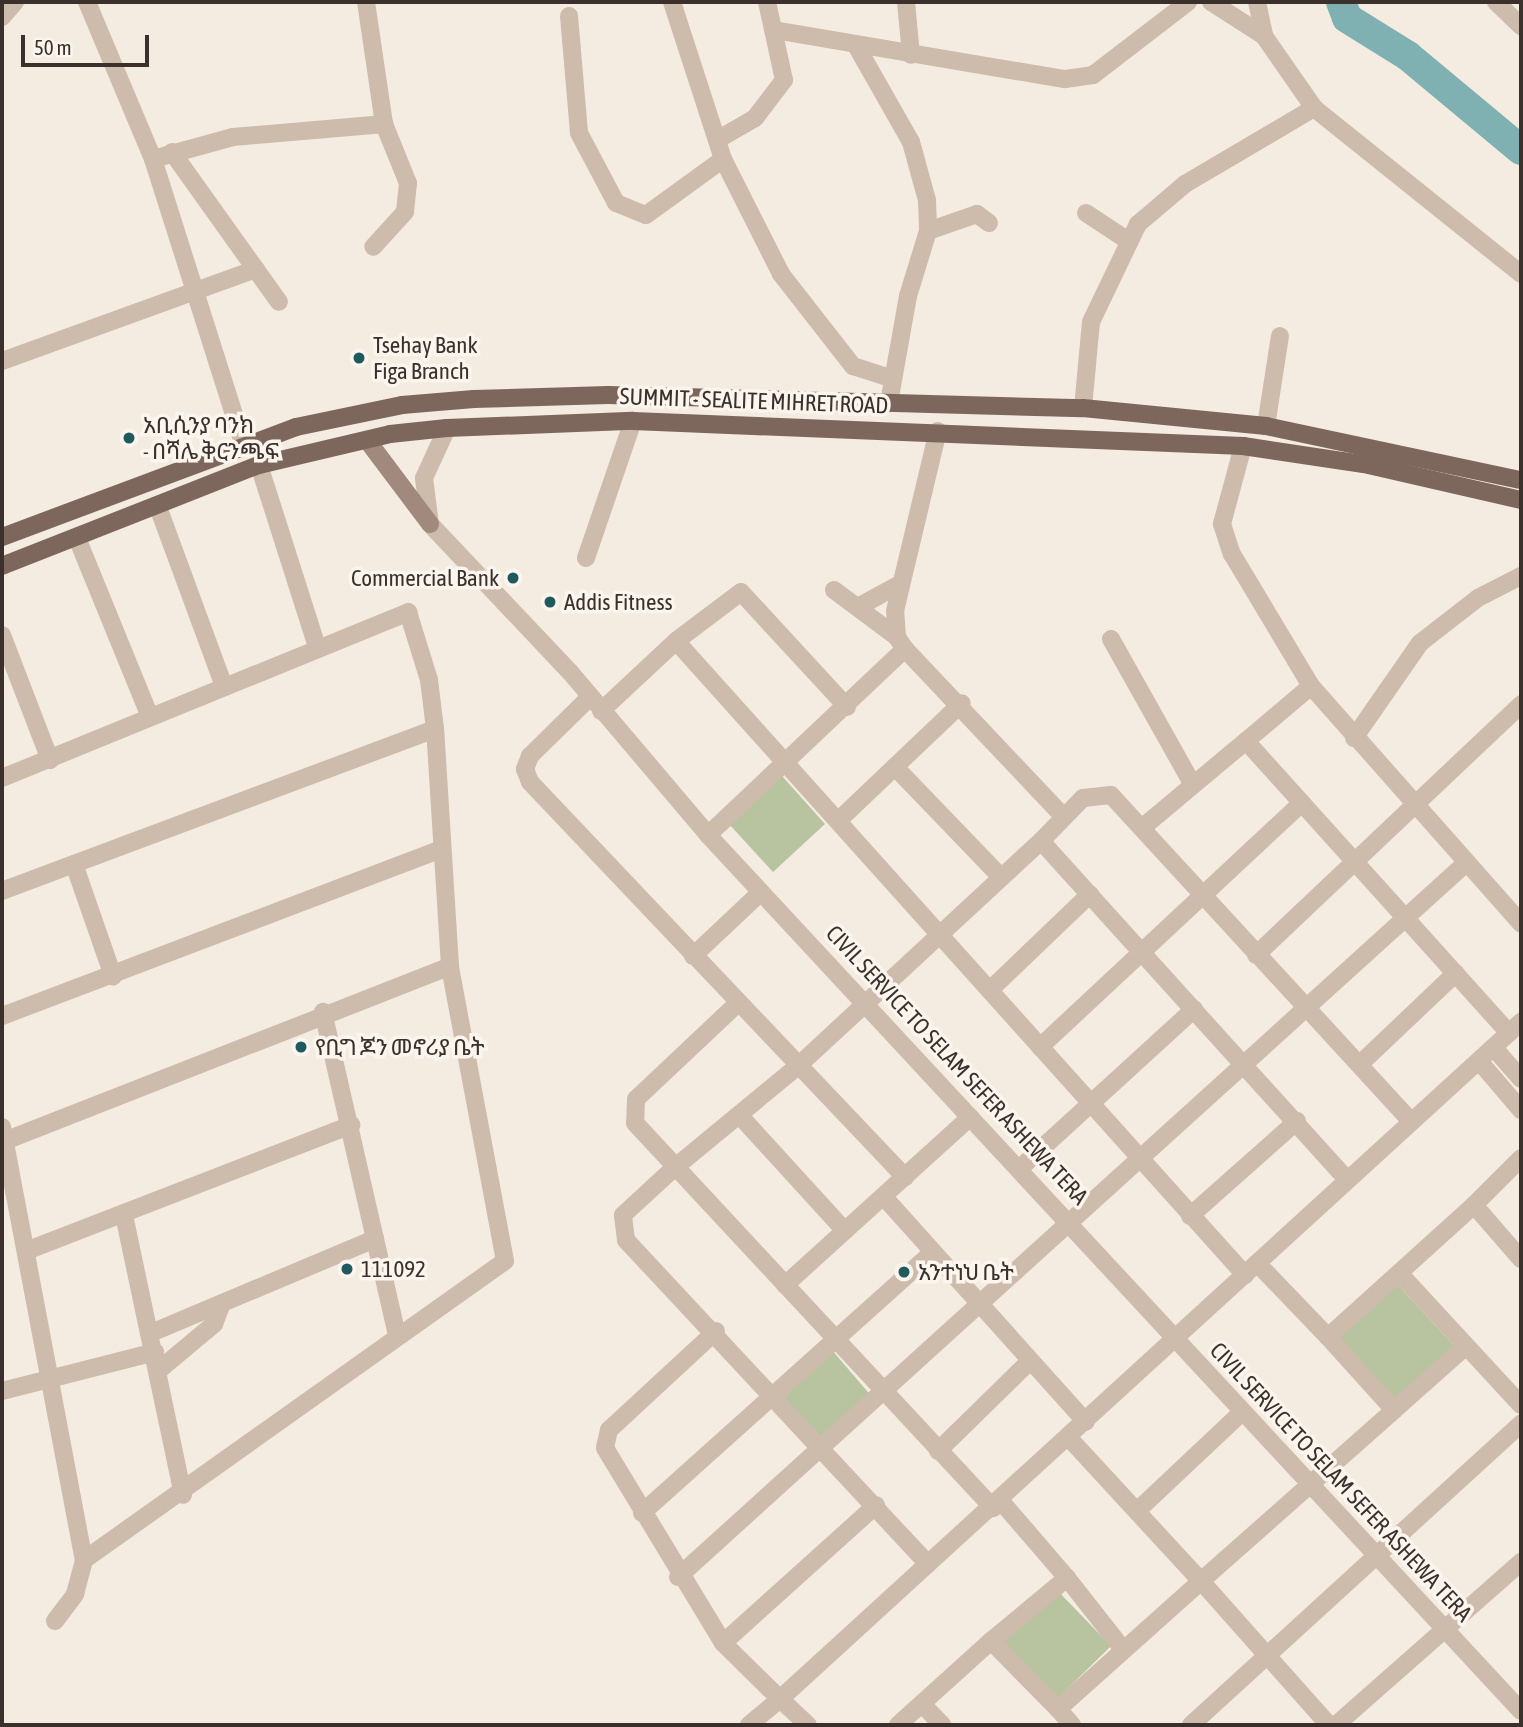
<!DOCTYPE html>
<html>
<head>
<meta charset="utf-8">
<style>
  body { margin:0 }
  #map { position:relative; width:1523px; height:1727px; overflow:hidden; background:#f4ebe1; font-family:"Asap Condensed","Noto Sans Ethiopic",sans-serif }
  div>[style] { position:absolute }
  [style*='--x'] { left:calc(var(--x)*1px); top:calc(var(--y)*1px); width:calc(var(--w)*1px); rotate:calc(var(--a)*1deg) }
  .green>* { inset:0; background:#b8c4a0 }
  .river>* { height:30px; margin:-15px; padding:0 15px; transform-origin:15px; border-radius:15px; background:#7fb0b2 }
  .street>* { height:18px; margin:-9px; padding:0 9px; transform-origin:9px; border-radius:9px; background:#cdbbac }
  .secondary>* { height:18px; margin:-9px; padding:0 9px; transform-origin:9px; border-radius:9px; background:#a18a7d }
  .primary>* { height:18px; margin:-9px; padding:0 9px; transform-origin:9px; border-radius:9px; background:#7d675c }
  .dots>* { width:19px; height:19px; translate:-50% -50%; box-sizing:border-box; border:4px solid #fbf5ee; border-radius:50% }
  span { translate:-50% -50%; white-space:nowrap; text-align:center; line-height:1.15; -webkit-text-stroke:7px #fbf5ee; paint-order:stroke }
  .poi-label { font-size:23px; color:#3b302b }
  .left { translate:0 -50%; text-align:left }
  .right { translate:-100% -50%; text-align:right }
  .street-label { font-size:23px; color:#3b302b }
  .frame { position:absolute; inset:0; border:4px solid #3b302b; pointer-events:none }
  .scale { position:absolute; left:21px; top:35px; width:128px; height:32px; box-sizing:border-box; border:4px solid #3b302b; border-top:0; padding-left:9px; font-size:21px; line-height:24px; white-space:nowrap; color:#3b302b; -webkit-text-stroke:5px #fbf5ee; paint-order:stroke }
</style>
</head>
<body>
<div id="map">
  <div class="green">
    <i style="clip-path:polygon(782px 776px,825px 824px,773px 872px,729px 824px)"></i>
    <i style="clip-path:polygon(1398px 1285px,1458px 1350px,1389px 1410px,1328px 1345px)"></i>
    <i style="clip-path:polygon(831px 1349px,873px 1398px,825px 1444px,779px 1396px)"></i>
    <i style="clip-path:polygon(1054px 1587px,1111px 1646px,1056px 1700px,1001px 1641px)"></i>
  </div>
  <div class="river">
    <i style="--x:1341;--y:2;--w:17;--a:69"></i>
    <i style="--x:1347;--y:18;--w:72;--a:31.9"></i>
    <i style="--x:1408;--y:56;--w:147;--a:39.8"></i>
  </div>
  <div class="street">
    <i style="--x:87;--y:2;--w:170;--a:67.2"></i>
    <i style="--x:153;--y:159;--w:301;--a:72.4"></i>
    <i style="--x:366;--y:2;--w:123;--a:81.6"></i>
    <i style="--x:384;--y:124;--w:64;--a:67.9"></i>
    <i style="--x:408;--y:183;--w:29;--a:96"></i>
    <i style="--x:405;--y:212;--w:47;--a:132.4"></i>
    <i style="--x:672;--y:2;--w:165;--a:72"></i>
    <i style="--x:723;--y:159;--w:129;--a:63.2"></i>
    <i style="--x:781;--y:274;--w:117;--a:52"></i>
    <i style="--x:853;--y:366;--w:39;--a:18"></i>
    <i style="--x:906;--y:2;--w:53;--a:84.6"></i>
    <i style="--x:1211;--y:2;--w:63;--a:32.7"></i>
    <i style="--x:1264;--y:36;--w:88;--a:55.2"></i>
    <i style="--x:1314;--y:108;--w:265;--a:38.7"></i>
    <i style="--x:1257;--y:2;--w:35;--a:78"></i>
    <i style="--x:1496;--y:2;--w:35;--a:44"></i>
    <i style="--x:569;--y:16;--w:117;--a:85.1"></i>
    <i style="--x:579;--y:133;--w:79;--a:62.1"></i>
    <i style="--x:616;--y:203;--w:32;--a:22"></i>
    <i style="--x:646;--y:215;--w:95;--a:-36"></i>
    <i style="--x:2;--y:17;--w:20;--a:-49"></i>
    <i style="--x:774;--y:30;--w:295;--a:9.6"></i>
    <i style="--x:1065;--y:79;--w:28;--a:-8"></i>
    <i style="--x:1093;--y:75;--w:120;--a:-37.5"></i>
    <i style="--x:857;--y:47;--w:109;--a:60.4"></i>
    <i style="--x:911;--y:142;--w:60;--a:74.6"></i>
    <i style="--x:927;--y:200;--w:31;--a:88"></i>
    <i style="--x:928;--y:231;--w:68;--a:107.1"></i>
    <i style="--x:908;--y:296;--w:109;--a:100.1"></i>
    <i style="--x:717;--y:140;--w:44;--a:-30.1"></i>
    <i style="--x:755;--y:118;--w:48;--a:-52.7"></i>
    <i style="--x:784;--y:80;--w:80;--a:-102.3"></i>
    <i style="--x:172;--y:152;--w:184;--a:54.5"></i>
    <i style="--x:153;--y:159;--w:83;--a:-15.4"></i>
    <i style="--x:233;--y:137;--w:152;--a:-4.9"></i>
    <i style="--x:1086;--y:213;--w:49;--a:33.4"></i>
    <i style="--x:928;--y:231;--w:52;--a:-19.1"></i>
    <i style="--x:977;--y:214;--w:15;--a:37"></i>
    <i style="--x:2;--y:361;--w:270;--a:-19.9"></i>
    <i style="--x:1083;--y:408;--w:86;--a:-84.7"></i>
    <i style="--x:1091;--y:322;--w:109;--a:-64.4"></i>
    <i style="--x:1138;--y:224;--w:62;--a:-40.4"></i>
    <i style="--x:1185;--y:184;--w:150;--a:-30.5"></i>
    <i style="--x:1266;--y:426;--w:91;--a:-81.2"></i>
    <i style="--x:447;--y:428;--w:55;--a:114.7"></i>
    <i style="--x:424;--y:478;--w:46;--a:82.6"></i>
    <i style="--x:430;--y:524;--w:204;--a:46.6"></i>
    <i style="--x:570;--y:672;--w:214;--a:49.7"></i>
    <i style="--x:708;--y:835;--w:1195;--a:47.14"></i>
    <i style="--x:1243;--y:446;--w:81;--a:105.1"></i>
    <i style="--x:1222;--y:524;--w:32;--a:72"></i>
    <i style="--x:1232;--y:554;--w:154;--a:59.1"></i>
    <i style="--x:1311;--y:686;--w:317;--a:48.5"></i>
    <i style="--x:259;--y:465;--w:191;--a:72.3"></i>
    <i style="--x:158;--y:507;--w:191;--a:69.8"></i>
    <i style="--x:77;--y:538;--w:193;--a:67.8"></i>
    <i style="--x:586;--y:558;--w:145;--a:-71.1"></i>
    <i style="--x:834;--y:590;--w:79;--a:36.7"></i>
    <i style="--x:858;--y:607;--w:48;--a:-28.7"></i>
    <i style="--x:2;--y:635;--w:134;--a:69"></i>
    <i style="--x:1111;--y:639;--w:167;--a:60.7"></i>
    <i style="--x:905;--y:649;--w:14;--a:-124"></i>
    <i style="--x:897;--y:637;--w:26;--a:-94"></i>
    <i style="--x:895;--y:611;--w:185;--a:-76.6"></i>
    <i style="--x:589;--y:698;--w:83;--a:135.5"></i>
    <i style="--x:530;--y:756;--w:14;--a:111"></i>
    <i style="--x:525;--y:769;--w:14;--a:69"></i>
    <i style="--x:530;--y:782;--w:545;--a:46.49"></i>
    <i style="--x:847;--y:707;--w:156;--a:-132.7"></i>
    <i style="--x:741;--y:592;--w:81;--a:143"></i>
    <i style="--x:676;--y:641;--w:852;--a:48.09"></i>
    <i style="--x:601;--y:711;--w:103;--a:-43"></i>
    <i style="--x:1354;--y:738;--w:116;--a:-55.2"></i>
    <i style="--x:1420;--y:643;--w:73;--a:-37.8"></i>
    <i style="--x:1478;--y:598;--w:48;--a:-27.1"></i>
    <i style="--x:1246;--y:741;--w:85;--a:-40.2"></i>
    <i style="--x:895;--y:767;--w:153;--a:46.1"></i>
    <i style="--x:2;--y:778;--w:439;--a:-22.2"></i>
    <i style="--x:408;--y:612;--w:71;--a:72.8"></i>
    <i style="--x:429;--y:680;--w:49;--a:83"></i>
    <i style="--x:435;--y:729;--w:462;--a:159.5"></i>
    <i style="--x:840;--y:819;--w:168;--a:-43.6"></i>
    <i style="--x:1143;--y:827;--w:134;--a:-39.9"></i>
    <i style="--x:1246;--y:741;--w:393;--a:48"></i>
    <i style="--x:708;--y:835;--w:271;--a:-43.4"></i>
    <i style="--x:905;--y:649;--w:230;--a:46.6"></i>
    <i style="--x:1041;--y:841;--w:60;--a:-45.7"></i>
    <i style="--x:1083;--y:798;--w:28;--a:-6"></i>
    <i style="--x:1111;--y:795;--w:444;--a:47.4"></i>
    <i style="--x:74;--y:864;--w:119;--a:70.8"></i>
    <i style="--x:1256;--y:955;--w:365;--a:-43.4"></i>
    <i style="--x:693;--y:956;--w:93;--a:-43.3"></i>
    <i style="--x:991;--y:989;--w:137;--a:-43.8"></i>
    <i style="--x:738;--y:1003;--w:140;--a:136.7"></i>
    <i style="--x:636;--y:1099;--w:24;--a:92"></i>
    <i style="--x:635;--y:1123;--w:526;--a:47.08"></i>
    <i style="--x:2;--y:1016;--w:467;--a:-20.8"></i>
    <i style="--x:1040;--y:1047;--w:358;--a:-43"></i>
    <i style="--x:1494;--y:1048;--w:41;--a:48.9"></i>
    <i style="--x:1479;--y:1061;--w:65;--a:49.4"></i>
    <i style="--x:1360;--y:1064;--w:132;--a:-43.5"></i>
    <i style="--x:741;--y:1117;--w:154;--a:47.6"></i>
    <i style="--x:2;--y:1127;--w:441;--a:79.3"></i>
    <i style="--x:2;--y:1142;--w:481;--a:-21.4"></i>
    <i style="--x:1521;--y:1158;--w:66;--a:135"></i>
    <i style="--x:1474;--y:1205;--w:72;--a:49"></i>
    <i style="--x:1019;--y:1169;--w:237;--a:-42.4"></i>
    <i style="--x:884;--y:1197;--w:302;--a:48.1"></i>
    <i style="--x:124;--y:1215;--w:286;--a:78.1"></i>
    <i style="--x:1190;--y:1216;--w:143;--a:-41.6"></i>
    <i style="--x:375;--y:1239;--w:98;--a:77.1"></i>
    <i style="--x:26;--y:1251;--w:349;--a:-21.2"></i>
    <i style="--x:1257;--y:1263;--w:103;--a:46.2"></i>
    <i style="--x:1328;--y:1337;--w:197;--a:-42.1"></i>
    <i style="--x:1400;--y:1274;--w:178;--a:47.3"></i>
    <i style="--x:785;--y:1285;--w:250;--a:-42.2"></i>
    <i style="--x:716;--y:1331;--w:146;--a:137.2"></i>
    <i style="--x:609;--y:1430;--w:18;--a:103"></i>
    <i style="--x:605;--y:1448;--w:228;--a:58.8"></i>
    <i style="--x:151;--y:1333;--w:243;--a:-22.8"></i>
    <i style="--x:375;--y:1239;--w:233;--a:-102.9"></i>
    <i style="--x:159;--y:1370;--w:72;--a:-39.9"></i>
    <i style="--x:214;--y:1324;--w:22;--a:-69"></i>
    <i style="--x:2;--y:1391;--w:158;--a:-14.3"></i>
    <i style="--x:1394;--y:1410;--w:96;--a:-41.6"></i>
    <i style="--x:1069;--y:1438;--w:195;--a:47.3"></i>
    <i style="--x:1201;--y:1581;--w:258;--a:-41.5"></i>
    <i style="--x:1394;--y:1410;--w:98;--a:-132.1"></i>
    <i style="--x:938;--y:1451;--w:129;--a:-44.4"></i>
    <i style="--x:1138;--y:1510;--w:143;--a:-43.3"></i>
    <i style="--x:642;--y:1513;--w:389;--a:-41.9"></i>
    <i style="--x:928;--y:1564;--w:443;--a:-133"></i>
    <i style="--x:626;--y:1240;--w:25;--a:-97"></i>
    <i style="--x:623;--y:1215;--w:68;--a:-42.6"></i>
    <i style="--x:673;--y:1169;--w:163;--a:-39.5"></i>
    <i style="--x:799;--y:1065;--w:330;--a:-42.8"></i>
    <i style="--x:1041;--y:841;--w:457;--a:47.9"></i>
    <i style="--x:678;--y:1577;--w:1063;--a:-42.18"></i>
    <i style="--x:1067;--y:1578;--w:89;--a:51.8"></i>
    <i style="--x:55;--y:1621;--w:34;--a:-53"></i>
    <i style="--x:75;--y:1594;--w:35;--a:-75"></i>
    <i style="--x:84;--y:1560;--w:516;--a:-35.38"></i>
    <i style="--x:505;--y:1261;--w:300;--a:-100.6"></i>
    <i style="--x:450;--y:966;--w:237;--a:-93.6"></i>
    <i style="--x:991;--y:1641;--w:99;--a:-39.7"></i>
    <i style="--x:1067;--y:1578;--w:103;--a:-130.7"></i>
    <i style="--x:922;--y:1704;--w:29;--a:46"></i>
    <i style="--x:749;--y:1725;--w:40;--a:-40"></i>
    <i style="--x:780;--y:1699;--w:80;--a:-135.5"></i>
    <i style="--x:723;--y:1643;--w:206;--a:-42"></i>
    <i style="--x:808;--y:1725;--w:38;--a:-137"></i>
    <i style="--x:780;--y:1699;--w:1004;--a:-42.42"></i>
    <i style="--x:898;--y:1725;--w:125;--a:-42.1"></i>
    <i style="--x:991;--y:1641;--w:95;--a:45.4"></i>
    <i style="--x:1072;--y:1725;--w:21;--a:-131"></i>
    <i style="--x:1058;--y:1709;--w:192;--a:-41.8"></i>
    <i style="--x:1201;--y:1581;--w:193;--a:48.4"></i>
    <i style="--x:1191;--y:1725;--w:447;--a:-42.4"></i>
    <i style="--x:1336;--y:1725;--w:247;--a:-41.4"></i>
  </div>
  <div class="secondary">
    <i style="--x:367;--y:440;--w:105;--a:53.1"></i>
  </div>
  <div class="primary">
    <i style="--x:2;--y:537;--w:314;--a:-20.5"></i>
    <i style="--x:296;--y:427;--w:108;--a:-11.7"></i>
    <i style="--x:402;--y:405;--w:72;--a:-4.8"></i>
    <i style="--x:474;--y:399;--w:134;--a:-1.7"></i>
    <i style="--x:608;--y:395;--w:475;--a:1.6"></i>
    <i style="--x:1083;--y:408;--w:184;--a:5.6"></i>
    <i style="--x:1266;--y:426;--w:261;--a:12"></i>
    <i style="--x:2;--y:566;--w:276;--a:-21.5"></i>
    <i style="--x:259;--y:465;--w:135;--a:-13.3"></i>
    <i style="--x:390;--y:434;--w:57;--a:-6"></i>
    <i style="--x:447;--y:428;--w:186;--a:-2.2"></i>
    <i style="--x:633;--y:421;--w:611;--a:2.35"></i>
    <i style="--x:1243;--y:446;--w:122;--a:8.5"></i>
    <i style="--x:1364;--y:464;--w:161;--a:12.9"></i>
  </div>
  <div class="dots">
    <i style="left:359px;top:358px;background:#1f5a5e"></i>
    <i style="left:129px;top:438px;background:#1f5a5e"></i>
    <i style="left:513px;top:578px;background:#1f5a5e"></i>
    <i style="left:550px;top:602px;background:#1f5a5e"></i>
    <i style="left:301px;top:1047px;background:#1f5a5e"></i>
    <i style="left:347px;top:1269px;background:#1f5a5e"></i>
    <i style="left:904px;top:1272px;background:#1f5a5e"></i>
  </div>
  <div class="poi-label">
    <span class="left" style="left:373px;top:358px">Tsehay Bank<br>Figa Branch</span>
    <span class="left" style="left:143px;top:438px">አቢሲንያ ባንክ<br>- በሻሌ ቅርንጫፍ</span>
    <span class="right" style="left:499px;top:578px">Commercial Bank</span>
    <span class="left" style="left:564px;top:602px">Addis Fitness</span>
    <span class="left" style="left:315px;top:1047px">የቢግ ጆን መኖሪያ ቤት</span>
    <span class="left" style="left:361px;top:1269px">111092</span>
    <span class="left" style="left:918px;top:1272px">አንተነህ ቤት</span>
  </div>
  <div class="street-label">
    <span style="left:754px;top:401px;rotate:2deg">SUMMIT - SEALITE MIHRET ROAD</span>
    <span style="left:957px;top:1065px;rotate:47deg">CIVIL SERVICE TO SELAM SEFER ASHEWA TERA</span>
    <span style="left:1341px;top:1482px;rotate:47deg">CIVIL SERVICE TO SELAM SEFER ASHEWA TERA</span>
  </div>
  <div class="frame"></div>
  <div class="scale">50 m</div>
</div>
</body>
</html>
